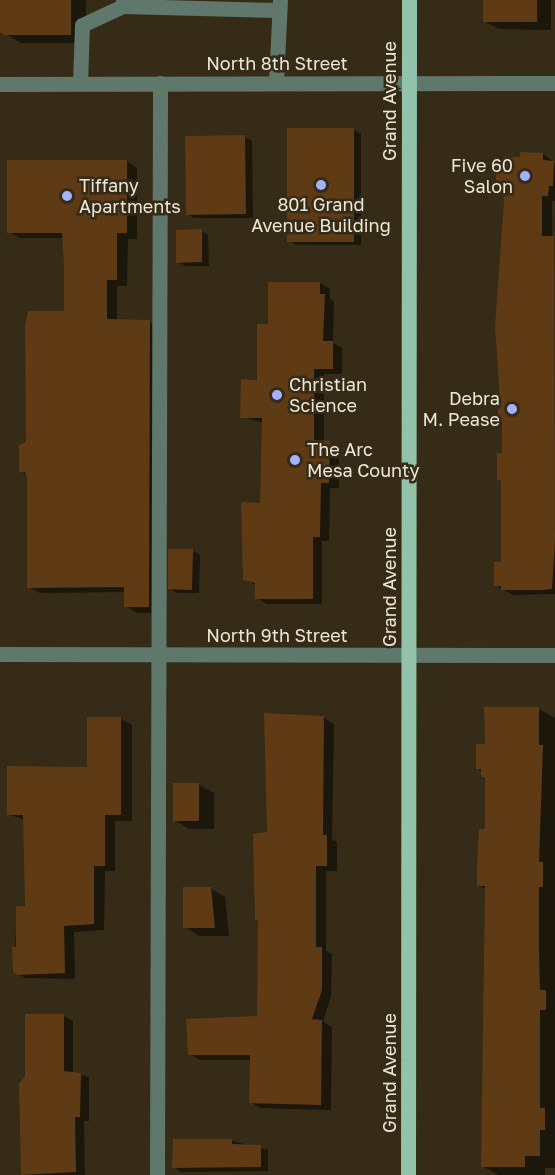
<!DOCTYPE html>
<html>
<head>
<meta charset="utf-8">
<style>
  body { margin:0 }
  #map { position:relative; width:555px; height:1175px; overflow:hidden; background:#352b16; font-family:"Golos Text",sans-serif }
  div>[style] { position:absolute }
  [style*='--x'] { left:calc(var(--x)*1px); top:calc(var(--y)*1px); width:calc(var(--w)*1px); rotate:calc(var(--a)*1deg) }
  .shadow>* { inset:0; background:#0007 }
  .building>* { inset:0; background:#5e3a15 }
  .minor>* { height:15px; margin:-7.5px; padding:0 7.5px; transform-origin:7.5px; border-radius:7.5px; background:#60776b }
  .major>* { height:15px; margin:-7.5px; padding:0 7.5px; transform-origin:7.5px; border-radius:7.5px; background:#92c2aa }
  .dots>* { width:16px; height:16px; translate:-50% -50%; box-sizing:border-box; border:3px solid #352b16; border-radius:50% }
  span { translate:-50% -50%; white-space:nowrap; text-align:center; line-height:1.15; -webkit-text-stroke:5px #352b16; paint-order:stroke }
  .street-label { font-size:18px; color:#ede7da }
  .poi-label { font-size:18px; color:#ede7da }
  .right { translate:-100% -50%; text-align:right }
  .left { translate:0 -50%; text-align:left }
</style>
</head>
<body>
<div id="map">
  <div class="shadow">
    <i style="clip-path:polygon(0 0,86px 0,86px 43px,21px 43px,0 31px)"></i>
    <i style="clip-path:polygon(484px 0,551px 0,551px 30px,499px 29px,484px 21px)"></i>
    <i style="clip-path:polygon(354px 130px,361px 134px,361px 245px,296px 245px,289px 241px)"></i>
    <i style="clip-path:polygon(245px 137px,252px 141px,253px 218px,194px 218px,187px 214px)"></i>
    <i style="clip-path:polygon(543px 154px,555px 163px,555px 201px,552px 201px,555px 594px,513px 595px,495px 585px,503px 563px,503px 482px,499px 479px,503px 454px,506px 190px,497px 185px,508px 168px)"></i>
    <i style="clip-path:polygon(127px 161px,137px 168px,137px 239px,128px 239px,127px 286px,117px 286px,117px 321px,149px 322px,160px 328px,159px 613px,137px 613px,126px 606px,126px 592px,40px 593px,29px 587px,28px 475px,20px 471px,66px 313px,64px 238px,20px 238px,9px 232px)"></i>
    <i style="clip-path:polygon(201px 231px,208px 235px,209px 266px,185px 266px,178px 262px)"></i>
    <i style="clip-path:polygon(320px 283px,330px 289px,330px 299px,334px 302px,333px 343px,342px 348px,342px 374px,324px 374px,324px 442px,339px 448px,339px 488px,330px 488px,329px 541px,322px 541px,322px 604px,267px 604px,257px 598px,257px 586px,245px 579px,261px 504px,264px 423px,242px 417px,258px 381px,270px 325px,270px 284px)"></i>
    <i style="clip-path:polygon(193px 551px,200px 555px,199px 593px,177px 593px,170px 588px)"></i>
    <i style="clip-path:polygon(539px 709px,555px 718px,555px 1168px,545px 1168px,545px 1175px,498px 1175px,482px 1166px,486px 889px,478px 885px,486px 831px,486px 778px,478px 768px,486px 745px)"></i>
    <i style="clip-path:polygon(324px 718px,334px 724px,332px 839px,337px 842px,337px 871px,326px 871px,326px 951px,332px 954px,331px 996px,323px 1022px,332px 1027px,331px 1110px,260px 1108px,250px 1102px,251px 1060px,200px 1060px,190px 1054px,259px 1018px,260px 921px,256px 919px,269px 833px)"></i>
    <i style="clip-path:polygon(121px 719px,132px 725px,132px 821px,115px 821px,115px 871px,105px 871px,104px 930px,74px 932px,75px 979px,25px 978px,14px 972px,17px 907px,26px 907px,25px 820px,8px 814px,89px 768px)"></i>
    <i style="clip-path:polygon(174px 785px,199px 785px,214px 793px,214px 829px,189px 829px,174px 820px)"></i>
    <i style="clip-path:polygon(211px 889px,225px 897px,229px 936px,199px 936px,185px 927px)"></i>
    <i style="clip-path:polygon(27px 1016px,64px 1016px,73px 1021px,73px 1072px,89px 1077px,89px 1121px,84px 1121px,85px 1175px,22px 1175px)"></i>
    <i style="clip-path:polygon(232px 1141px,268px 1150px,268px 1171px,181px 1172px,174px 1167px)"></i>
  </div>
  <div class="building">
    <i style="clip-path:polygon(0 0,71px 0,71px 35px,4px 35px,0 32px)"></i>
    <i style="clip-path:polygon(483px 0,537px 0,537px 22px,483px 22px)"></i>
    <i style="clip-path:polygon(287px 128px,354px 128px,354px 242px,287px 242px)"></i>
    <i style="clip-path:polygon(245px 135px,246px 214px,186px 215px,185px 136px)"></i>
    <i style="clip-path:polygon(520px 152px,543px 153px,543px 160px,554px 161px,553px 186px,549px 186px,548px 196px,542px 196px,542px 236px,554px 236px,555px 538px,552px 589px,541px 590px,501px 590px,501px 586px,494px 586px,494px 562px,501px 562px,501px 480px,497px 480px,497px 453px,502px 453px,502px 422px,497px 416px,500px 401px,495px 326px,505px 187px,496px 186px,496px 166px,507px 166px,507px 157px,520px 157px)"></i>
    <i style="clip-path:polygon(7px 160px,127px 160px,127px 233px,117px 233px,117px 280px,107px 280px,107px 319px,150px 320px,149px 607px,124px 607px,124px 587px,27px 588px,27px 477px,25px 472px,19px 472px,19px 445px,26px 442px,25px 326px,28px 311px,64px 311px,64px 267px,62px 233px,7px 233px)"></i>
    <i style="clip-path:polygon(202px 229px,202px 262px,176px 263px,176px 230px)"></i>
    <i style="clip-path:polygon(268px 282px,320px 282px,320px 294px,325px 294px,323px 341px,333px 341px,333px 369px,314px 369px,314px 440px,330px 441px,329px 483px,321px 483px,320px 537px,313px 537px,313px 599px,255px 599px,255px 583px,243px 580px,241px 502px,260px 503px,262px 418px,240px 418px,241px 379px,257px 380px,257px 324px,268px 324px)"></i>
    <i style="clip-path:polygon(168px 549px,193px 549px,192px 590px,168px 589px)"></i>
    <i style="clip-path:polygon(484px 707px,539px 707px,539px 745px,543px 745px,539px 862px,543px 862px,543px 887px,539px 887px,539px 951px,540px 990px,546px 990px,546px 1010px,540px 1010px,540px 1108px,545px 1108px,545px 1130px,540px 1130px,540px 1156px,525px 1156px,525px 1167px,481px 1167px,485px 886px,477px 886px,477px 866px,479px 829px,485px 829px,485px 777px,481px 777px,481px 769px,476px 769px,476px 744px,485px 744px)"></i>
    <i style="clip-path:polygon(264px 713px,324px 716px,323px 835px,327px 835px,327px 866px,316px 866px,316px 947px,322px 947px,322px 990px,312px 1019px,322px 1020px,321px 1105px,249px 1103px,250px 1055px,188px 1055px,186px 1019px,257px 1016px,258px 920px,255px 920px,253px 834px,267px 832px)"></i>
    <i style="clip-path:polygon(87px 717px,121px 717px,121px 815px,105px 815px,105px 866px,94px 866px,94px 924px,64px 926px,65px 973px,18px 975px,13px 972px,12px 947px,16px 947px,16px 906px,25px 906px,23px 815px,7px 815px,7px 766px,87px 767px)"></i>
    <i style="clip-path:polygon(173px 783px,199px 783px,199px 821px,173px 821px)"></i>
    <i style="clip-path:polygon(183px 887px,211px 887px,215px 928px,183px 928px)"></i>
    <i style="clip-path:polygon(25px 1014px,64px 1014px,64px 1071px,81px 1073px,80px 1117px,75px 1117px,76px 1172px,21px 1175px,19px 1084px,25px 1076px)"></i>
    <i style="clip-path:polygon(173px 1139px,232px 1139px,232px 1144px,261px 1145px,261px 1167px,172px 1168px)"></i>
  </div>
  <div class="minor">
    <i style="--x:123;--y:6;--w:156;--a:1.5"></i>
    <i style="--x:276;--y:82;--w:81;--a:-87.2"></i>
    <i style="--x:80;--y:83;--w:58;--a:-88"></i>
    <i style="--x:82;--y:25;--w:45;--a:-24.9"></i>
    <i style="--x:123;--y:6;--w:6;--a:-90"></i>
    <i style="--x:0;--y:84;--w:555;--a:-0.1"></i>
    <i style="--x:0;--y:654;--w:555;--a:0.1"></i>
    <i style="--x:157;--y:1175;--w:1092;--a:-89.84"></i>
  </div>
  <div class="major">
    <i style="--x:408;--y:1175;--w:1175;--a:-89.95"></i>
  </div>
  <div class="dots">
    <i style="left:525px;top:176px;background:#a4b1fc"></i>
    <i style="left:321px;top:185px;background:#a4b1fc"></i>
    <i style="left:67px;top:196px;background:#a4b1fc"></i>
    <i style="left:277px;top:395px;background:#a4b1fc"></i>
    <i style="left:512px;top:409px;background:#a4b1fc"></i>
    <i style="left:295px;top:460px;background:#a4b1fc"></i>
  </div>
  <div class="street-label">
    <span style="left:277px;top:63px">North 8th Street</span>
    <span style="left:389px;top:101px;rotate:-90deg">Grand Avenue</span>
    <span style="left:389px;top:587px;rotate:-90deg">Grand Avenue</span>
    <span style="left:277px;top:635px">North 9th Street</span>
    <span style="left:389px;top:1073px;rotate:-90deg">Grand Avenue</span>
  </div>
  <div class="poi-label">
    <span class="right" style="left:513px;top:176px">Five 60<br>Salon</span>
    <span class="left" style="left:79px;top:196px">Tiffany<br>Apartments</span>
    <span style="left:321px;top:215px">801 Grand<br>Avenue Building</span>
    <span class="left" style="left:289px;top:395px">Christian<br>Science</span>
    <span class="right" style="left:500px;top:409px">Debra<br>M. Pease</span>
    <span class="left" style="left:307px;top:460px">The Arc<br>Mesa County</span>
  </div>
</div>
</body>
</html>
